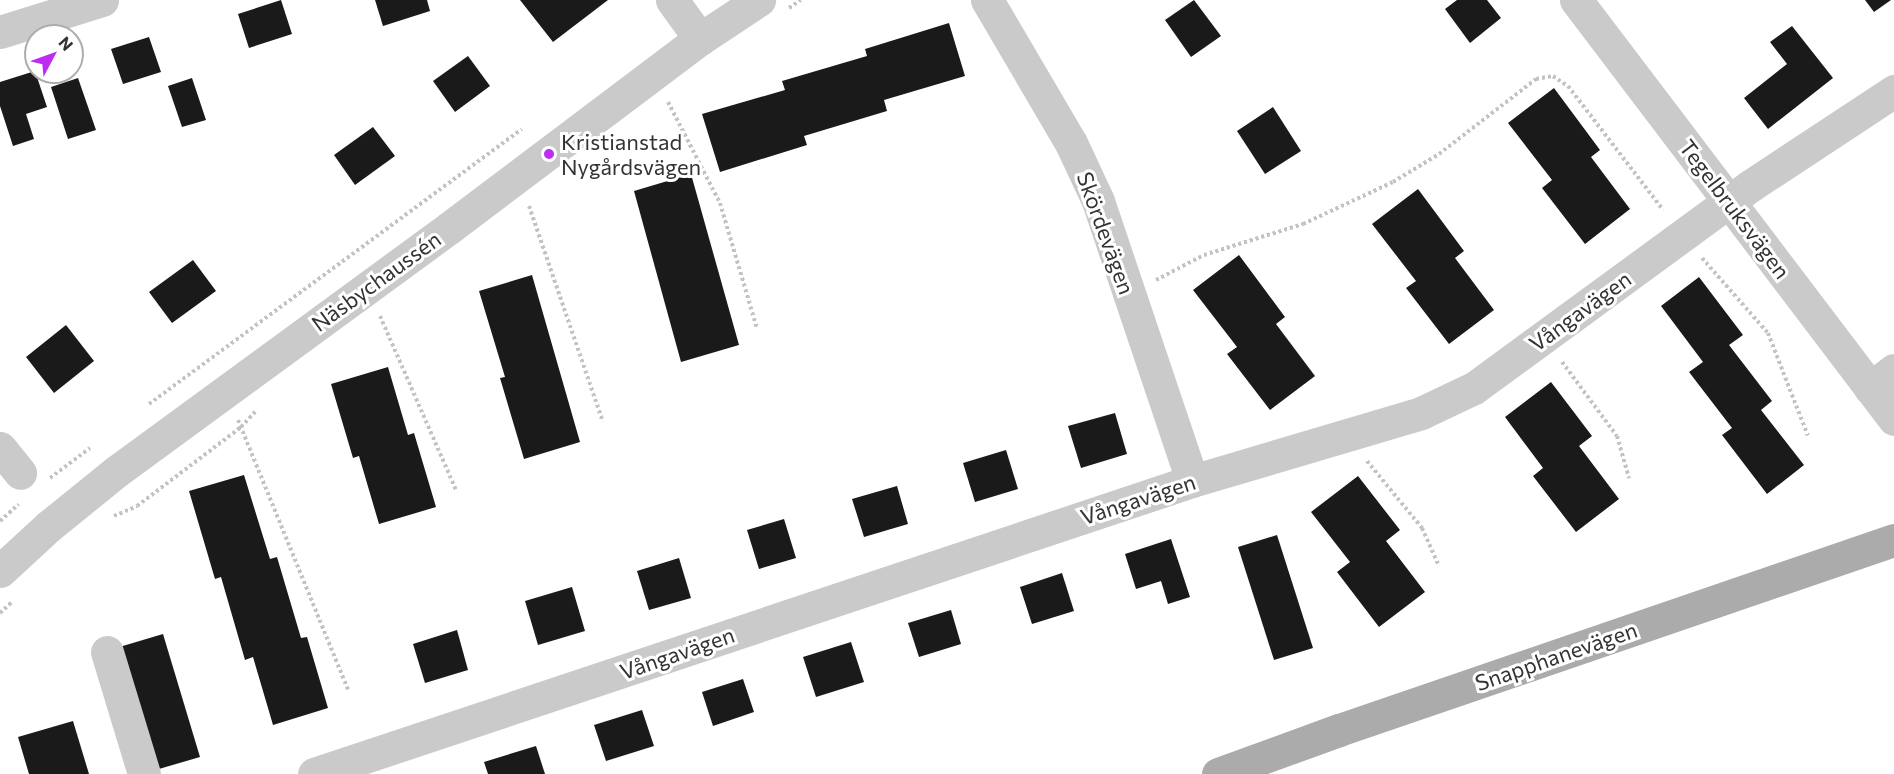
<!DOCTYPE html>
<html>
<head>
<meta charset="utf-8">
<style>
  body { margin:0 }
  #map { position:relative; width:1894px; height:774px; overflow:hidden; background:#fff; font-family:Commissioner,sans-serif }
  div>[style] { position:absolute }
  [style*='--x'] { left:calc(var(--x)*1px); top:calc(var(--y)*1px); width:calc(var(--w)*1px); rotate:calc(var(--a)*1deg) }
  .building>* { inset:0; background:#1a1a1a }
  .path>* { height:4px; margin-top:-2px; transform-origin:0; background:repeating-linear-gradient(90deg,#c3c3c3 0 3px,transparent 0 6px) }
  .minor>* { height:33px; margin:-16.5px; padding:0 16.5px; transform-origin:16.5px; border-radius:16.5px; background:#cacaca }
  .major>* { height:33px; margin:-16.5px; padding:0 16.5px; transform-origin:16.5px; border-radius:16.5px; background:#ababab }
  .dots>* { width:16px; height:16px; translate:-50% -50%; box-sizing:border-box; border:3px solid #fff; border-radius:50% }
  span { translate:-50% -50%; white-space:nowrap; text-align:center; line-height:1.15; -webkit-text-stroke:6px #fff; paint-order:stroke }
  .poi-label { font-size:22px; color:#333 }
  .left { translate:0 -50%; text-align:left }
  .street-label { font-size:22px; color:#333 }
  .north { position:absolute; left:24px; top:24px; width:60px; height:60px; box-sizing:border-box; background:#fff; border:2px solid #adadad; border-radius:50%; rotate:49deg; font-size:16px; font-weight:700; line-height:24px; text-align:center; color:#333 }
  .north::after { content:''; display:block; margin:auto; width:21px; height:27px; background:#bd2df1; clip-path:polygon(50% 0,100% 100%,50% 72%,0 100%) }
</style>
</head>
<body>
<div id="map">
  <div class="building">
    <i style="clip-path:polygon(281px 0,292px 34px,249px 48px,238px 14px)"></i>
    <i style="clip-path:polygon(375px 0,427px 0,430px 11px,383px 26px)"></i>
    <i style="clip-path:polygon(520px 0,608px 0,553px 42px)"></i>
    <i style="clip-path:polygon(1194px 0,1221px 36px,1191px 57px,1165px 20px)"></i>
    <i style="clip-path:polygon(1457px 0,1487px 0,1501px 18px,1470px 43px,1445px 9px)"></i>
    <i style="clip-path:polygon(1865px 0,1891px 0,1874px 12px)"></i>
    <i style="clip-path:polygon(949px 23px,965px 76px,884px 100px,887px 111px,804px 136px,807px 145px,720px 172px,702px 114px,785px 90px,782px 81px,867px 56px,865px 49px)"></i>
    <i style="clip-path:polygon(1792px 26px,1833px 78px,1768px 129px,1744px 98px,1787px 64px,1770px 42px)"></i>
    <i style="clip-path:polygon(149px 37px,161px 72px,123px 84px,111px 49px)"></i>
    <i style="clip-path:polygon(468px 56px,490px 86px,455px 112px,433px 81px)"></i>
    <i style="clip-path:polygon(35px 71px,47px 107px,26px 114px,34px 139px,13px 146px,0 106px,0 82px)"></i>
    <i style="clip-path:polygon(78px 78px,96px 130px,68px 139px,51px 87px)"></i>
    <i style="clip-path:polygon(192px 78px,206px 120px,182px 127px,168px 86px)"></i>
    <i style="clip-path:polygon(1554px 88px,1600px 150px,1591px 157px,1630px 209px,1585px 244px,1542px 188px,1552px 180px,1508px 123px)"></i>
    <i style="clip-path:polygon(1273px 107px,1301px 151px,1265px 174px,1237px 131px)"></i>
    <i style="clip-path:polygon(373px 127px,395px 156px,355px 185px,334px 155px)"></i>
    <i style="clip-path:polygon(691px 174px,739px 345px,681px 362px,634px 191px)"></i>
    <i style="clip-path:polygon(1418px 189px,1464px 251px,1455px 258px,1494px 310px,1449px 344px,1406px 288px,1416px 281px,1372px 224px)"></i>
    <i style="clip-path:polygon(1239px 255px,1285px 317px,1276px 324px,1315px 376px,1270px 410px,1227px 354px,1237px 347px,1193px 290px)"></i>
    <i style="clip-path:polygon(193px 260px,216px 291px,172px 323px,149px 292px)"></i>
    <i style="clip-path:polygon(532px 275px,580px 442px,524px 459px,500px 378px,505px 377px,479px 291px)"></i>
    <i style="clip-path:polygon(1699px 277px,1743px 335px,1729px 345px,1772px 401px,1761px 410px,1804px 465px,1767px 494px,1722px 435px,1732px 428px,1689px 372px,1703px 362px,1661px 306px)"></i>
    <i style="clip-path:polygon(66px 325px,94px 361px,54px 393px,26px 357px)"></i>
    <i style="clip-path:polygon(388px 367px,408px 435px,414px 433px,436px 507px,379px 524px,359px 456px,353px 458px,331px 384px)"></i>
    <i style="clip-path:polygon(1551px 382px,1592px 436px,1579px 446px,1619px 499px,1576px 532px,1533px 476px,1543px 468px,1505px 417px)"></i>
    <i style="clip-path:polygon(1115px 413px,1127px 454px,1081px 468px,1068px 426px)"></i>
    <i style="clip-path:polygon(1006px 450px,1018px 489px,975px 502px,963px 463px)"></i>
    <i style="clip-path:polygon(244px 475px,270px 559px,277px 557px,301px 638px,307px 637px,328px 708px,273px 725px,253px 657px,245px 660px,221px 577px,215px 579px,189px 491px)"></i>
    <i style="clip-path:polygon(1358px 476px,1400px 530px,1386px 541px,1425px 592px,1379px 627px,1337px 572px,1350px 562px,1311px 512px)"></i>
    <i style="clip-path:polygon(897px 486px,908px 524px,864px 537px,852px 499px)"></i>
    <i style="clip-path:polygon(784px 519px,796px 558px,759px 569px,747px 530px)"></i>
    <i style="clip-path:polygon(1277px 535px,1313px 648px,1274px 660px,1238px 547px)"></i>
    <i style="clip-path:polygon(1171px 539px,1190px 597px,1168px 604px,1161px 581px,1136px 589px,1125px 554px)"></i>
    <i style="clip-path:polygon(679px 558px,691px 598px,649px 610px,637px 571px)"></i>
    <i style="clip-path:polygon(1062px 573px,1074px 611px,1032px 624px,1020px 587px)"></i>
    <i style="clip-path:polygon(572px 587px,585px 631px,538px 645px,525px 601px)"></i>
    <i style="clip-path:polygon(951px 610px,961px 644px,919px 657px,908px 623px)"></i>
    <i style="clip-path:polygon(457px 630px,468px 670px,425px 683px,413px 644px)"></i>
    <i style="clip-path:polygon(163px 634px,200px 757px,152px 771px,116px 648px)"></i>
    <i style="clip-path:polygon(851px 642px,864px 682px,816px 697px,803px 657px)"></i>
    <i style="clip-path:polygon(743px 679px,754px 712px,713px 726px,702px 692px)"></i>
    <i style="clip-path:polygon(642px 710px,654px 746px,606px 761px,594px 725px)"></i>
    <i style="clip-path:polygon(73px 721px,89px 774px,29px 774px,18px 737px)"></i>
    <i style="clip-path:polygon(536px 746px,545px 774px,488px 774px,484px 762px)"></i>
  </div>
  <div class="path">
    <i style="--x:789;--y:8;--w:14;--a:-34"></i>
    <i style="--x:668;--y:102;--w:114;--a:62.8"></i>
    <i style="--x:720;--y:203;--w:131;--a:73.6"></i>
    <i style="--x:529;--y:206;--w:228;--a:71.1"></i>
    <i style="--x:1702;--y:258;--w:100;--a:48.7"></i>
    <i style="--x:1768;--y:333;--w:110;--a:68.8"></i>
    <i style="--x:1156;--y:280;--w:54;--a:-27.5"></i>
    <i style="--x:1204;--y:255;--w:104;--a:-17.4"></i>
    <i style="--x:1303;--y:224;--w:99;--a:-25"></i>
    <i style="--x:1393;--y:182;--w:54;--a:-31.3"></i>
    <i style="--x:1439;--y:154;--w:123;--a:-37.7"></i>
    <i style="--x:1536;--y:79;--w:17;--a:-10"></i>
    <i style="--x:1553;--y:76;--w:18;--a:34"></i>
    <i style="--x:1568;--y:86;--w:156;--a:52.5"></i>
    <i style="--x:380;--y:316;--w:192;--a:66.4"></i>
    <i style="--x:1562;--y:362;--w:92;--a:53.4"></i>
    <i style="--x:1617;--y:436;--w:44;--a:74.1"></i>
    <i style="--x:149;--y:404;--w:463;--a:-36.4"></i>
    <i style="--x:238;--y:420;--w:291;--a:67.8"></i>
    <i style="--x:1367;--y:461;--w:87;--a:50.6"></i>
    <i style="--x:1422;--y:528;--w:42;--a:65.9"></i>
    <i style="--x:50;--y:478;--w:50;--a:-36.9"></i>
    <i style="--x:114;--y:516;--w:25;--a:-23"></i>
    <i style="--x:137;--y:506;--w:131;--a:-37.2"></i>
    <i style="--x:241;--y:427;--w:21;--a:-47"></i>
    <i style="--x:0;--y:521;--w:25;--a:-42"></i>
    <i style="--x:0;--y:613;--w:18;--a:-43"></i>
  </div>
  <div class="minor">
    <i style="--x:672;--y:0;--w:48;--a:54.3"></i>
    <i style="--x:987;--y:0;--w:166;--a:59.6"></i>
    <i style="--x:1071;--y:143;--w:64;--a:65"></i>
    <i style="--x:1098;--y:201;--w:295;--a:71.4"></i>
    <i style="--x:1576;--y:0;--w:526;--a:52.8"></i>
    <i style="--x:0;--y:32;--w:107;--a:-17.4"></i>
    <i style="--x:1870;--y:388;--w:30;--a:-37"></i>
    <i style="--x:0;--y:448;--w:32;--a:51"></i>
    <i style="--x:0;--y:571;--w:67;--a:-42.6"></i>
    <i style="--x:49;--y:526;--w:87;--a:-39"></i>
    <i style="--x:117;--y:471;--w:411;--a:-36.2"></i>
    <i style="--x:449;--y:228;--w:314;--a:-37"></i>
    <i style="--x:700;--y:39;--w:71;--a:-33.5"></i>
    <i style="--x:107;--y:652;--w:127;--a:73.1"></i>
    <i style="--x:314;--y:774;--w:926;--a:-18.45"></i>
    <i style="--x:1192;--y:481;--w:239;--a:-16.5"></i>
    <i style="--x:1421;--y:413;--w:59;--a:-25.3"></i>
    <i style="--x:1474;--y:388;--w:342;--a:-36.2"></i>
    <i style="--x:1750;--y:186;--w:173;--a:-33.4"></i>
  </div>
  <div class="major">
    <i style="--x:1218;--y:774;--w:129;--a:-20"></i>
    <i style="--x:1339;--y:730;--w:587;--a:-18.9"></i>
  </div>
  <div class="dots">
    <i style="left:549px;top:154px;background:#bd2df1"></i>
  </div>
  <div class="poi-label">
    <span class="left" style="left:561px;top:154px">Kristianstad<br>Nygårdsvägen</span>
  </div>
  <div class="street-label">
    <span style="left:1735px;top:209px;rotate:53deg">Tegelbruksvägen</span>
    <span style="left:1106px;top:233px;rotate:70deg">Skördevägen</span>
    <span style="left:376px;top:281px;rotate:-36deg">Näsbychaussén</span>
    <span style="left:1580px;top:311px;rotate:-36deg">Vångavägen</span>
    <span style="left:1138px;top:499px;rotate:-18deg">Vångavägen</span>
    <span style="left:677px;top:653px;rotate:-19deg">Vångavägen</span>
    <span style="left:1556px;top:656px;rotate:-19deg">Snapphanevägen</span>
  </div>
  <div class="north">N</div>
</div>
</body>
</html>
